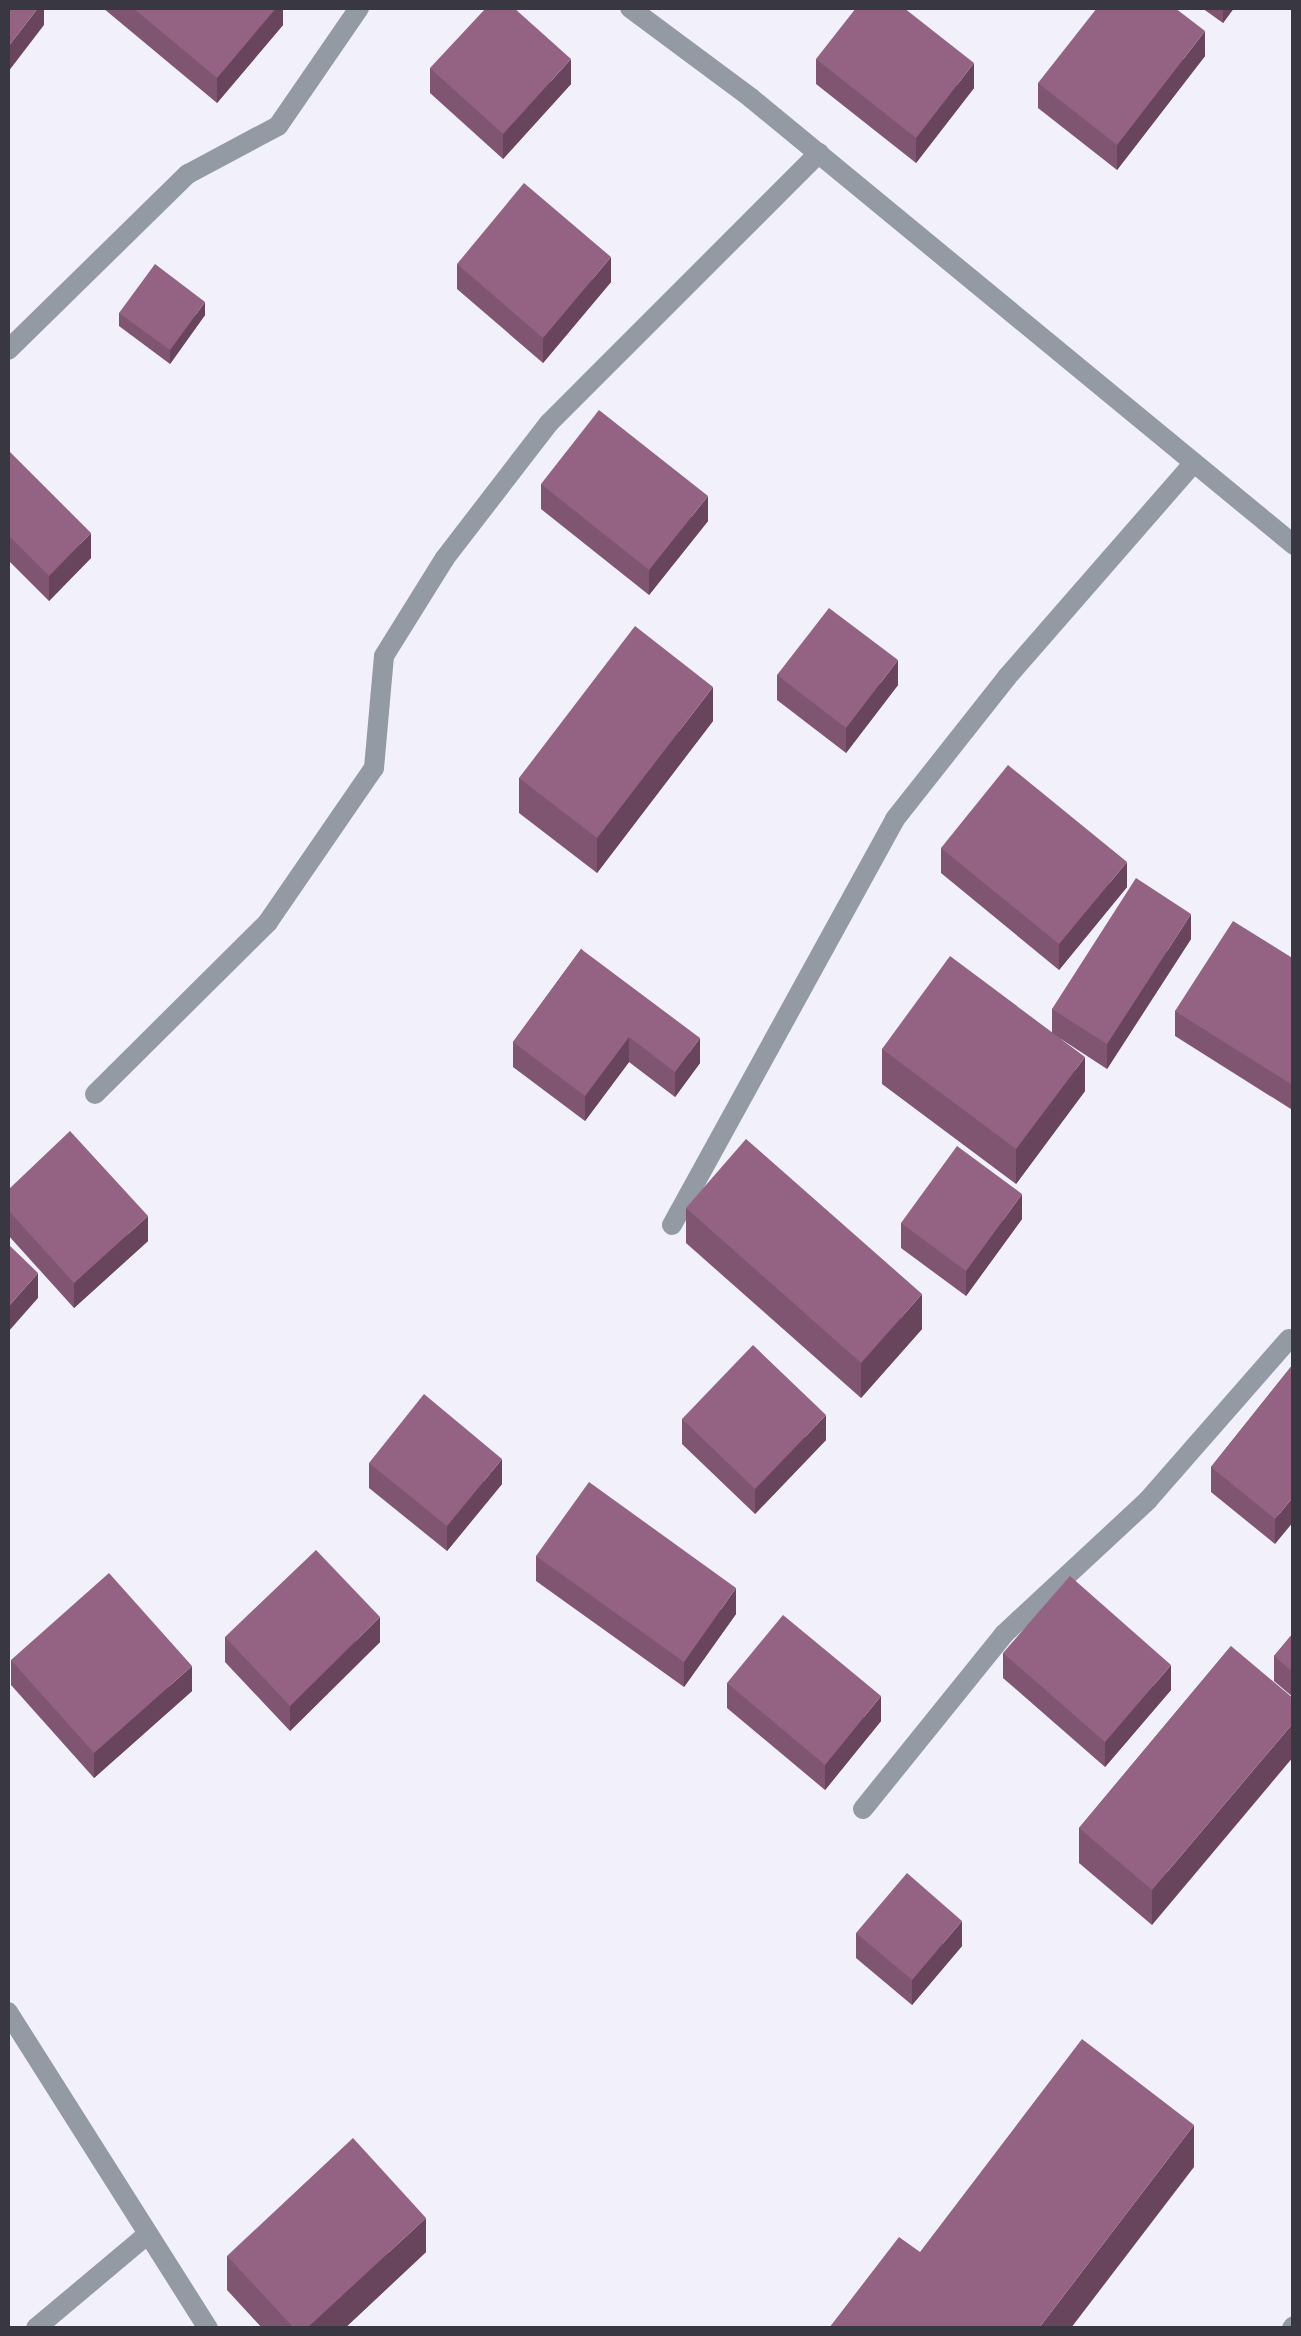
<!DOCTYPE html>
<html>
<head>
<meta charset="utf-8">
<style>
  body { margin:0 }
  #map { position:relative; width:1301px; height:2336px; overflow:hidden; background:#f1f0fb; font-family:"Work Sans",sans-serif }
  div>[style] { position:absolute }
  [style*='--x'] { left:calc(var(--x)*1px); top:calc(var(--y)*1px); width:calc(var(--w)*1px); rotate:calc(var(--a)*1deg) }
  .street>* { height:20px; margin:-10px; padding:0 10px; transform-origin:10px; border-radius:10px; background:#949aa4 }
  .wall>* { inset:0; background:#7f5571 }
  .shaded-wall>* { inset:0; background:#68455c }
  .building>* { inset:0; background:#946383 }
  span { translate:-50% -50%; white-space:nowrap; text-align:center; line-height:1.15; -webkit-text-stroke:10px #fff; paint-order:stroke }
  .frame { position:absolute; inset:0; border:10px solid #393742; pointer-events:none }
</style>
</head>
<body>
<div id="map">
  <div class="street">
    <i style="--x:630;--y:8;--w:151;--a:36.6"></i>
    <i style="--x:751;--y:98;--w:703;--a:39.46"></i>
    <i style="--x:8;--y:350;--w:252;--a:-44.4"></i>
    <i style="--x:188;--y:174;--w:102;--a:-28.1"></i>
    <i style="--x:278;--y:126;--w:143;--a:-55.5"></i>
    <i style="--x:95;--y:1094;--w:244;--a:-44.8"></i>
    <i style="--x:268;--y:922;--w:187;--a:-55.5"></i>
    <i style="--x:374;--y:768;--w:112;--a:-84.9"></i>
    <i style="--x:384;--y:656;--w:115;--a:-58.1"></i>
    <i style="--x:445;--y:558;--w:170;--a:-52.4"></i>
    <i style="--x:549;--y:423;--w:382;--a:-45"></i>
    <i style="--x:672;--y:1225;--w:463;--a:-61.2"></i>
    <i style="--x:895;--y:819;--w:181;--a:-51.7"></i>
    <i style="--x:1007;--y:677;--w:284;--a:-48.9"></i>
    <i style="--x:863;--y:1809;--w:225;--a:-51.1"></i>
    <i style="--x:1004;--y:1634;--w:197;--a:-42.9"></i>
    <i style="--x:1148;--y:1500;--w:214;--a:-48.8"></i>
    <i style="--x:8;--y:2012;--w:374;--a:57.7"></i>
    <i style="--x:36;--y:2328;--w:146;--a:-40"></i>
    <i style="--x:1292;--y:2328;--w:3;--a:-45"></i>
  </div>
  <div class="wall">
    <i style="clip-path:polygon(103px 8px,283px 8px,283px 25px,217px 103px)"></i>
    <i style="clip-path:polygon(1202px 8px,1234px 8px,1223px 23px)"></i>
    <i style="clip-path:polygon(1205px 56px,1117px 170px,1038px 108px,1038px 83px)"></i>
    <i style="clip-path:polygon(816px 59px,974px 88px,916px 163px,816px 84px)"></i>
    <i style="clip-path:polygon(430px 68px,571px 84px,503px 159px,430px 93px)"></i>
    <i style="clip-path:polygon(457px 264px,611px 282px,543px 363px,457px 289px)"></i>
    <i style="clip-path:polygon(119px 313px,205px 315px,170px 364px,119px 326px)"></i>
    <i style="clip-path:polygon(8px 450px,91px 558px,49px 601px,8px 560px)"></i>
    <i style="clip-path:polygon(541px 484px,708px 521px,649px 595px,541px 509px)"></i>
    <i style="clip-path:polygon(777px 675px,898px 685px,846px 753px,777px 700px)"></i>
    <i style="clip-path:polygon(713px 721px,597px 873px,519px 813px,519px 778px)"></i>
    <i style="clip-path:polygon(941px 848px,1127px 887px,1059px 970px,941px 873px)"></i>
    <i style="clip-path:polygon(1191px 939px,1107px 1069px,1061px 1039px,1085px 1091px,1016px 1184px,882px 1084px,882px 1049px,1052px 1033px,1052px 1009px)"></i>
    <i style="clip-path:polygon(581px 949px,700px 1063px,675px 1097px,629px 1062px,585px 1121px,513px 1067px,513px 1042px)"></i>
    <i style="clip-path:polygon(1294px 959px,1294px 1111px,1175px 1036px,1175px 1011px)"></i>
    <i style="clip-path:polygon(8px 1190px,148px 1241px,74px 1308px,8px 1235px)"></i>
    <i style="clip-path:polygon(686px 1208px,922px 1329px,861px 1398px,686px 1243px)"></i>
    <i style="clip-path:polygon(1022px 1219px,966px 1296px,901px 1248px,901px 1223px)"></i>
    <i style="clip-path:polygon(1294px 1363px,1275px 1544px,1211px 1492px,1211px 1467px)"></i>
    <i style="clip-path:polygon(682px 1419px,826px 1440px,755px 1514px,682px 1444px)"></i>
    <i style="clip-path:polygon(369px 1463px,502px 1484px,447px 1551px,369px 1488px)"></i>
    <i style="clip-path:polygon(536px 1556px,736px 1614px,684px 1687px,536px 1581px)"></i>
    <i style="clip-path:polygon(1294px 1632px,1294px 1698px,1274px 1681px,1274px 1656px)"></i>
    <i style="clip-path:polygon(225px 1637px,380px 1642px,290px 1731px,225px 1662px)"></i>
    <i style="clip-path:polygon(1231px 1646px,1152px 1925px,1079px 1863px,1079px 1828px)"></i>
    <i style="clip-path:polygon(1003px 1653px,1171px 1690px,1105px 1767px,1003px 1678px)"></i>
    <i style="clip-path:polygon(11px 1660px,192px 1691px,94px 1778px,11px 1685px)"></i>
    <i style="clip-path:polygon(727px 1683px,881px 1721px,825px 1790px,727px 1708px)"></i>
    <i style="clip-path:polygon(856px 1933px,962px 1946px,912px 2005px,856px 1958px)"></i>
    <i style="clip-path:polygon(426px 2252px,345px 2328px,262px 2328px,227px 2290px,227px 2256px)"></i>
  </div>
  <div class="shaded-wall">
    <i style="clip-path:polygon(38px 8px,44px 8px,44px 25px,8px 72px,8px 47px)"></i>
    <i style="clip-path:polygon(276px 8px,283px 8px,283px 25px,217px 103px,217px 78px)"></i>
    <i style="clip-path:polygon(1223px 8px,1234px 8px,1223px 23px)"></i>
    <i style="clip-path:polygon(1205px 31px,1205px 56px,1117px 170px,1117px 145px)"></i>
    <i style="clip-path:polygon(571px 59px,571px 84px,503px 159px,503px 134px)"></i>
    <i style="clip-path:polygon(974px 63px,974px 88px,916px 163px,916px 138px)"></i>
    <i style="clip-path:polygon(611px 257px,611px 282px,543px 363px,543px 338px)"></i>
    <i style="clip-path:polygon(205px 302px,205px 315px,170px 364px,170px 350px)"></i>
    <i style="clip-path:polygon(708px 496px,708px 521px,649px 595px,649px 570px)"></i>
    <i style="clip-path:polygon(91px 533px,91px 558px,49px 601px,49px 576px)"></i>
    <i style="clip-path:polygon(898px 660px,898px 685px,846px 753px,846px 728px)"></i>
    <i style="clip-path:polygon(713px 687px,713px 721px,597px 873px,597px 838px)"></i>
    <i style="clip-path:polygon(1127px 862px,1127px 887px,1059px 970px,1059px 944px)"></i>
    <i style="clip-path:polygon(1191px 914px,1191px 939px,1107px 1069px,1107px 1044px)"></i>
    <i style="clip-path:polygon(629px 1037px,629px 1062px,585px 1121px,585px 1096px)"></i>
    <i style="clip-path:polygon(700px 1038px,700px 1063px,675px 1097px,675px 1072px)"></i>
    <i style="clip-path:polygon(1085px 1057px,1085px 1091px,1016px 1184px,1016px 1149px)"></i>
    <i style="clip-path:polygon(1022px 1194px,1022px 1219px,966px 1296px,966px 1271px)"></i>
    <i style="clip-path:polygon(148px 1216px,148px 1241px,74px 1308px,74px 1283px)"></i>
    <i style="clip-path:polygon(38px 1273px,38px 1298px,8px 1332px,8px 1307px)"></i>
    <i style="clip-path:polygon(922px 1294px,922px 1329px,861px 1398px,861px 1363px)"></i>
    <i style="clip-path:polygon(826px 1415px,826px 1440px,755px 1514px,755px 1489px)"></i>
    <i style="clip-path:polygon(502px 1459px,502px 1484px,447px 1551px,447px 1526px)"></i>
    <i style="clip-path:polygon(1294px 1496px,1294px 1521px,1275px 1544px,1275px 1519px)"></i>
    <i style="clip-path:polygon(736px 1588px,736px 1614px,684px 1687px,684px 1662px)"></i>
    <i style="clip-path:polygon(380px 1617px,380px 1642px,290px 1731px,290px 1706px)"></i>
    <i style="clip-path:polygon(1171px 1665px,1171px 1690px,1105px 1767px,1105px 1742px)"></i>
    <i style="clip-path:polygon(192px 1666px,192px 1691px,94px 1778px,94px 1753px)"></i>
    <i style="clip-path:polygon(881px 1696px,881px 1721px,825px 1790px,825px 1765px)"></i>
    <i style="clip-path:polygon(1294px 1722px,1294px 1756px,1152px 1925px,1152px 1890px)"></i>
    <i style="clip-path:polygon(962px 1921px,962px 1946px,912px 2005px,912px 1980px)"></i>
    <i style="clip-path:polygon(1194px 2125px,1194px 2167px,1071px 2328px,1039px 2328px)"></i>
    <i style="clip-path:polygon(426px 2218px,426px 2252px,345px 2328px,307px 2328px)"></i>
  </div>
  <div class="building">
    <i style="clip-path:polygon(8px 8px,38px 8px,8px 47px)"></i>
    <i style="clip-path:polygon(133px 8px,276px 8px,217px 78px)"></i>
    <i style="clip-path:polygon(486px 8px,514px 8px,571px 59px,503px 134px,430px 68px)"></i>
    <i style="clip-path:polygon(856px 8px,904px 8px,974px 63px,916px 138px,816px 59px)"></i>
    <i style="clip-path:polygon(1097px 8px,1175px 8px,1205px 31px,1117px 145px,1038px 83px)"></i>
    <i style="clip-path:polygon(524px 183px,611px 257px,543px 338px,457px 264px)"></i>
    <i style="clip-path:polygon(155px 264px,205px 302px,170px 350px,119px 313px)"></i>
    <i style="clip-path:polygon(599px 410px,708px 496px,649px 570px,541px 484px)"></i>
    <i style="clip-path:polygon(8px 450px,91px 533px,49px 576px,8px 535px)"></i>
    <i style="clip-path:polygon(829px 608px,898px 660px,846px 728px,777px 675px)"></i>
    <i style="clip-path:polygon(635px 626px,713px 687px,597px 838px,519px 778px)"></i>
    <i style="clip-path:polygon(1008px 765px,1127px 862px,1059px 944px,941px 848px)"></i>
    <i style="clip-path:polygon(1136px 878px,1191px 914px,1107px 1044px,1052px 1009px)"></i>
    <i style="clip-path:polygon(1233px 921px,1294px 959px,1294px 1086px,1175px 1011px)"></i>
    <i style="clip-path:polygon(581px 949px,700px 1038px,675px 1072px,629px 1037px,585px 1096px,513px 1042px)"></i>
    <i style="clip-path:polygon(950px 956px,1085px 1057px,1016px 1149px,882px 1049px)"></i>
    <i style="clip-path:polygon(70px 1131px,148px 1216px,74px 1283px,8px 1210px,8px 1190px)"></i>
    <i style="clip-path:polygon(746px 1139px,922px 1294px,861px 1363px,686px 1208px)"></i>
    <i style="clip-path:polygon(957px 1146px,1022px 1194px,966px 1271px,901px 1223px)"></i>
    <i style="clip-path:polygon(8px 1244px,38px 1273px,8px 1307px)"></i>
    <i style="clip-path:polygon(753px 1345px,826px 1415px,755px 1489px,682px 1419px)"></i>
    <i style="clip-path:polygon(1294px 1363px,1294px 1496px,1275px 1519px,1211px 1467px)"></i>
    <i style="clip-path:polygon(424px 1394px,502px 1459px,447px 1526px,369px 1463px)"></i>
    <i style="clip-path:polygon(589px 1482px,736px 1588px,684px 1662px,536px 1556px)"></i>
    <i style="clip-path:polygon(316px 1550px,380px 1617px,290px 1706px,225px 1637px)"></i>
    <i style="clip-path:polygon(109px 1573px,192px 1666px,94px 1753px,11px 1660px)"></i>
    <i style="clip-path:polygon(1070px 1576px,1171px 1665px,1105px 1742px,1003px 1653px)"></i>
    <i style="clip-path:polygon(783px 1615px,881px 1696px,825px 1765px,727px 1683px)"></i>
    <i style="clip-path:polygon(1294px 1632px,1294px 1673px,1274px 1656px)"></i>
    <i style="clip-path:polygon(1231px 1646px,1294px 1699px,1294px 1722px,1152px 1890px,1079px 1828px)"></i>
    <i style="clip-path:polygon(907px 1873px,962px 1921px,912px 1980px,856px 1933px)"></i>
    <i style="clip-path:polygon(1082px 2039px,1194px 2125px,1039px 2328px,829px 2328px,899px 2237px,920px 2252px)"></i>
    <i style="clip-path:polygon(353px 2138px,426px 2218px,307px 2328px,294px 2328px,227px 2256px)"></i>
  </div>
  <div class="frame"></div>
</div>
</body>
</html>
